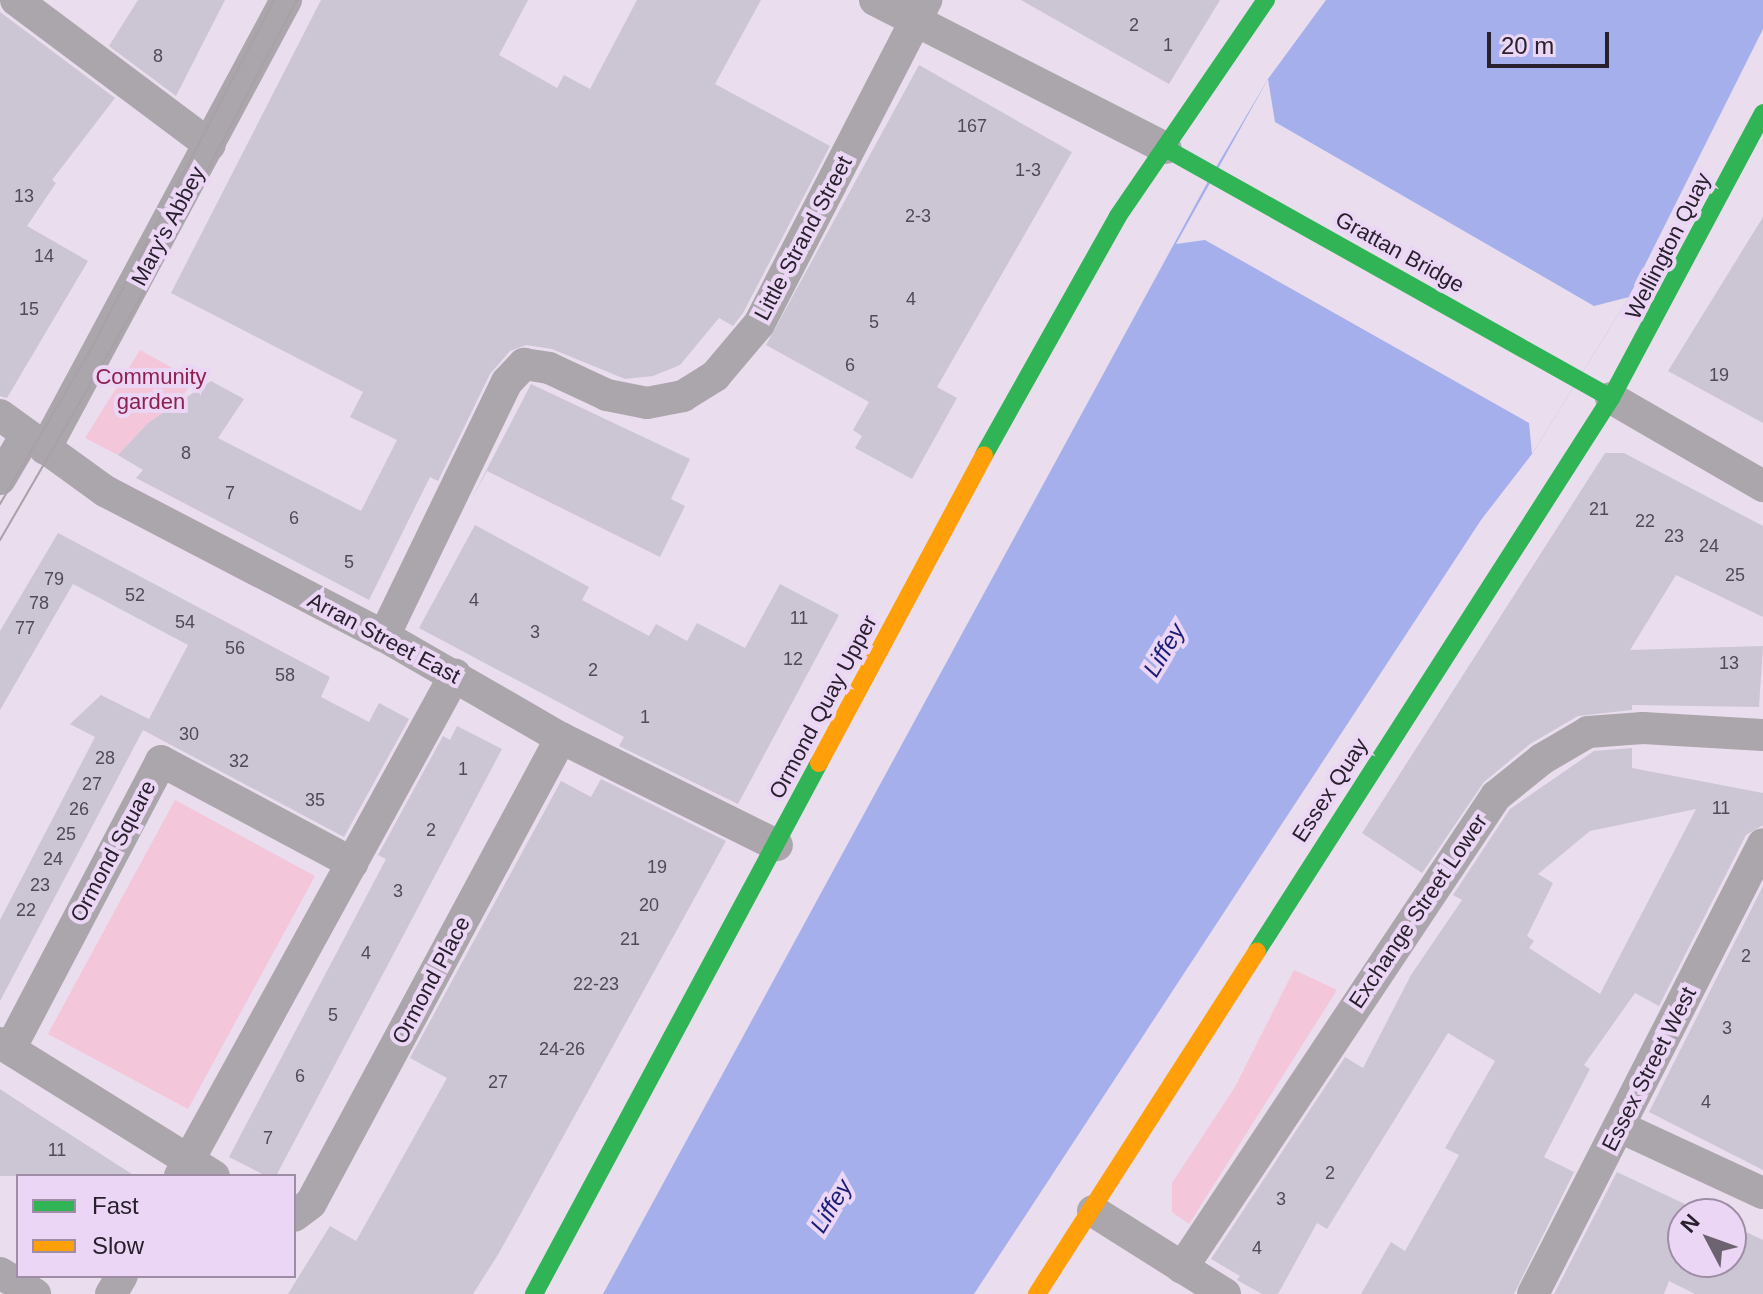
<!DOCTYPE html>
<html>
<head>
<meta charset="utf-8">
<style>
  body { margin:0 }
  #map { position:relative; width:1763px; height:1294px; overflow:hidden; background:#e9ddee; font-family:Arial,sans-serif }
  div>[style] { position:absolute }
  [style*='--x'] { left:calc(var(--x)*1px); top:calc(var(--y)*1px); width:calc(var(--w)*1px); rotate:calc(var(--a)*1deg) }
  .green>* { inset:0; background:#f3c6da }
  .water>* { inset:0; background:#a4afeb }
  .pier>* { inset:0; background:#e9ddee }
  .building>* { inset:0; background:#ccc6d4 }
  .street>* { height:32px; margin:-16px; padding:0 16px; transform-origin:16px; border-radius:16px; background:#aba6ab }
  .fast>* { height:18px; margin:-9px; padding:0 9px; transform-origin:9px; border-radius:9px; background:#30b455 }
  .slow>* { height:18px; margin:-9px; padding:0 9px; transform-origin:9px; border-radius:9px; background:#ff9f0a }
  .tram>* { height:2px; margin:-1px; padding:0 1px; transform-origin:1px; border-radius:1px; background:#a8a1a8 }
  span { translate:-50% -50%; white-space:nowrap; text-align:center; line-height:1.15; -webkit-text-stroke:8px #ecd6f5; paint-order:stroke }
  .number-label { font-size:18px; color:#514a56 }
  .number-label span { -webkit-text-stroke-width:0 }
  .street-label { font-size:22px; color:#28202c }
  .park-label { font-size:22px; color:#8c2150 }
  .water-label { font-size:24px; color:#1a1d76; font-style:italic }
  .legend { position:absolute; left:16px; top:1174px; width:280px; height:104px; box-sizing:border-box; background:#ecd6f5; border:2px solid #9e8da5; margin:0; padding:10px 14px; list-style:none; font-size:24px; color:#28202c }
  .legend li { display:flex; align-items:center; gap:16px; height:40px }
  .legend b { width:40px; border:2px solid #9e8da5 }
  .north { position:absolute; left:1667px; top:1198px; width:80px; height:80px; box-sizing:border-box; background:#ecd6f5; border:2px solid #9e8da5; border-radius:50%; rotate:311deg; font-size:22px; font-weight:700; line-height:32px; text-align:center; color:#28202c }
  .north::after { content:''; display:block; margin:auto; width:28px; height:36px; background:#6c6270; clip-path:polygon(50% 0,100% 100%,50% 72%,0 100%) }
  .scale { position:absolute; left:1487px; top:32px; width:122px; height:36px; box-sizing:border-box; border:4px solid #28202c; border-top:0; padding-left:10px; font-size:24px; line-height:28px; white-space:nowrap; color:#28202c; -webkit-text-stroke:6px #ecd6f5; paint-order:stroke }
</style>
</head>
<body>
<div id="map">
  <div class="green">
    <i style="clip-path:polygon(140px 350px,194px 380px,176px 405px,148px 423px,118px 455px,85px 438px)"></i>
    <i style="clip-path:polygon(175px 800px,315px 876px,188px 1109px,48px 1034px)"></i>
    <i style="clip-path:polygon(1294px 970px,1337px 990px,1189px 1224px,1172px 1212px,1172px 1183px,1235px 1087px)"></i>
  </div>
  <div class="water">
    <i style="clip-path:polygon(1326px 0,1763px 0,1763px 29px,1629px 297px,1532px 454px,1481px 520px,974px 1294px,603px 1294px,1212px 174px,1268px 79px)"></i>
  </div>
  <div class="pier">
    <i style="clip-path:polygon(1268px 79px,1275px 122px,1594px 306px,1629px 297px,1532px 454px,1529px 423px,1205px 240px,1176px 244px)"></i>
  </div>
  <div class="building">
    <i style="clip-path:polygon(138px 0,225px 0,176px 96px,109px 46px)"></i>
    <i style="clip-path:polygon(321px 0,528px 0,499px 55px,557px 88px,564px 75px,590px 89px,637px 0,761px 0,715px 84px,830px 146px,743px 313px,733px 326px,719px 318px,680px 365px,653px 376px,625px 379px,552px 349px,526px 345px,510px 351px,490px 374px,438px 481px,430px 477px,369px 600px,136px 478px,143px 470px,118px 455px,148px 423px,211px 381px,244px 399px,218px 438px,361px 511px,397px 440px,350px 417px,363px 392px,171px 293px)"></i>
    <i style="clip-path:polygon(1021px 0,1220px 0,1169px 84px)"></i>
    <i style="clip-path:polygon(0 12px,115px 98px,52px 180px,56px 183px,27px 226px,88px 261px,7px 398px,0 396px)"></i>
    <i style="clip-path:polygon(919px 65px,1072px 152px,937px 387px,957px 398px,912px 479px,855px 448px,862px 436px,853px 430px,869px 402px,766px 345px)"></i>
    <i style="clip-path:polygon(1763px 217px,1763px 423px,1668px 371px)"></i>
    <i style="clip-path:polygon(531px 384px,690px 459px,671px 499px,685px 506px,660px 557px,487px 471px,472px 498px)"></i>
    <i style="clip-path:polygon(1605px 453px,1624px 453px,1763px 526px,1763px 617px,1676px 575px,1630px 650px,1763px 646px,1759px 707px,1632px 705px,1632px 710px,1578px 716px,1530px 744px,1484px 782px,1422px 873px,1362px 833px)"></i>
    <i style="clip-path:polygon(475px 525px,589px 587px,582px 600px,649px 636px,656px 624px,687px 641px,697px 623px,745px 648px,780px 584px,839px 615px,738px 804px,619px 746px,624px 737px,419px 628px)"></i>
    <i style="clip-path:polygon(58px 533px,330px 677px,321px 697px,369px 722px,379px 703px,409px 719px,344px 837px,143px 730px,0 1001px,0 920px,95px 737px,70px 724px,101px 695px,149px 719px,188px 645px,73px 584px,0 710px,0 631px)"></i>
    <i style="clip-path:polygon(457px 726px,502px 749px,276px 1176px,266px 1176px,229px 1157px,386px 859px,378px 855px,443px 736px,450px 740px)"></i>
    <i style="clip-path:polygon(evenodd,1632px 748px,1632px 768px,1763px 793px,1763px 825px,1746px 835px,1659px 1006px,1635px 993px,1584px 1065px,1590px 1069px,1544px 1157px,1574px 1172px,1514px 1294px,1361px 1294px,1391px 1242px,1405px 1251px,1459px 1155px,1445px 1148px,1495px 1061px,1448px 1033px,1327px 1229px,1317px 1223px,1278px 1294px,1262px 1294px,1237px 1280px,1240px 1276px,1211px 1259px,1345px 1057px,1363px 1068px,1411px 975px,1462px 900px,1453px 895px,1510px 809px,1594px 751px,1632px 748px,1696px 809px,1600px 994px,1529px 948px,1534px 941px,1527px 936px,1553px 883px,1538px 874px,1590px 831px,1696px 809px)"></i>
    <i style="clip-path:polygon(601px 779px,726px 841px,499px 1253px,473px 1294px,288px 1294px,330px 1226px,356px 1241px,447px 1078px,410px 1058px,561px 781px,591px 797px)"></i>
    <i style="clip-path:polygon(1763px 886px,1763px 1170px,1649px 1112px)"></i>
    <i style="clip-path:polygon(0 1089px,35px 1112px,135px 1176px,0 1176px)"></i>
    <i style="clip-path:polygon(1617px 1172px,1706px 1214px,1683px 1214px,1683px 1262px,1731px 1262px,1731px 1225px,1763px 1240px,1763px 1294px,1695px 1294px,1669px 1281px,1664px 1294px,1554px 1294px)"></i>
  </div>
  <div class="street">
    <i style="--x:16;--y:0;--w:242;--a:36.8"></i>
    <i style="--x:875;--y:0;--w:326;--a:27"></i>
    <i style="--x:1611;--y:398;--w:176;--a:30.1"></i>
    <i style="--x:0;--y:415;--w:130;--a:35.9"></i>
    <i style="--x:105;--y:491;--w:314;--a:27.5"></i>
    <i style="--x:384;--y:636;--w:204;--a:30"></i>
    <i style="--x:561;--y:738;--w:241;--a:26.4"></i>
    <i style="--x:45;--y:449;--w:510;--a:-61.78"></i>
    <i style="--x:0;--y:479;--w:51;--a:-59.4"></i>
    <i style="--x:384;--y:636;--w:282;--a:-64.2"></i>
    <i style="--x:507;--y:382;--w:25;--a:-47"></i>
    <i style="--x:524;--y:364;--w:25;--a:9"></i>
    <i style="--x:549;--y:368;--w:64;--a:25"></i>
    <i style="--x:607;--y:395;--w:41;--a:11.3"></i>
    <i style="--x:647;--y:403;--w:37;--a:-11"></i>
    <i style="--x:683;--y:396;--w:38;--a:-32"></i>
    <i style="--x:715;--y:376;--w:68;--a:-49.8"></i>
    <i style="--x:759;--y:324;--w:365;--a:-62.7"></i>
    <i style="--x:0;--y:1043;--w:252;--a:31.9"></i>
    <i style="--x:10;--y:1049;--w:325;--a:-62.3"></i>
    <i style="--x:161;--y:761;--w:217;--a:28.1"></i>
    <i style="--x:1620;--y:1127;--w:157;--a:24.8"></i>
    <i style="--x:180;--y:1176;--w:572;--a:-61.24"></i>
    <i style="--x:1093;--y:1211;--w:156;--a:32.2"></i>
    <i style="--x:294;--y:1216;--w:21;--a:-37"></i>
    <i style="--x:311;--y:1203;--w:528;--a:-61.74"></i>
    <i style="--x:1182;--y:1268;--w:567;--a:-56.37"></i>
    <i style="--x:1496;--y:796;--w:59;--a:-38.8"></i>
    <i style="--x:1542;--y:759;--w:53;--a:-30.4"></i>
    <i style="--x:1588;--y:732;--w:55;--a:-4.2"></i>
    <i style="--x:1643;--y:728;--w:120;--a:3.3"></i>
    <i style="--x:0;--y:1273;--w:41;--a:31"></i>
    <i style="--x:111;--y:1294;--w:21;--a:-59"></i>
    <i style="--x:1533;--y:1294;--w:505;--a:-62.93"></i>
  </div>
  <div class="fast">
    <i style="--x:1165;--y:148;--w:511;--a:29.27"></i>
    <i style="--x:984;--y:455;--w:274;--a:-60.7"></i>
    <i style="--x:1118;--y:216;--w:262;--a:-55.6"></i>
    <i style="--x:1257;--y:951;--w:657;--a:-57.37"></i>
    <i style="--x:1611;--y:398;--w:323;--a:-61.9"></i>
    <i style="--x:534;--y:1294;--w:603;--a:-61.78"></i>
  </div>
  <div class="slow">
    <i style="--x:819;--y:763;--w:349;--a:-61.8"></i>
    <i style="--x:1037;--y:1294;--w:407;--a:-57.3"></i>
  </div>
  <div class="tram">
    <i style="--x:0;--y:504;--w:180;--a:-59.6"></i>
    <i style="--x:91;--y:349;--w:394;--a:-62.3"></i>
    <i style="--x:0;--y:540;--w:285;--a:-59.9"></i>
    <i style="--x:143;--y:293;--w:331;--a:-62.3"></i>
  </div>
  <div class="number-label">
    <span style="left:1134px;top:25px">2</span>
    <span style="left:1168px;top:45px">1</span>
    <span style="left:158px;top:56px">8</span>
    <span style="left:972px;top:126px">167</span>
    <span style="left:1028px;top:170px">1-3</span>
    <span style="left:24px;top:196px">13</span>
    <span style="left:918px;top:216px">2-3</span>
    <span style="left:44px;top:256px">14</span>
    <span style="left:911px;top:299px">4</span>
    <span style="left:29px;top:309px">15</span>
    <span style="left:874px;top:322px">5</span>
    <span style="left:850px;top:365px">6</span>
    <span style="left:1719px;top:375px">19</span>
    <span style="left:186px;top:453px">8</span>
    <span style="left:230px;top:493px">7</span>
    <span style="left:1599px;top:509px">21</span>
    <span style="left:294px;top:518px">6</span>
    <span style="left:1645px;top:521px">22</span>
    <span style="left:1674px;top:536px">23</span>
    <span style="left:1709px;top:546px">24</span>
    <span style="left:349px;top:562px">5</span>
    <span style="left:1735px;top:575px">25</span>
    <span style="left:54px;top:579px">79</span>
    <span style="left:135px;top:595px">52</span>
    <span style="left:474px;top:600px">4</span>
    <span style="left:39px;top:603px">78</span>
    <span style="left:799px;top:618px">11</span>
    <span style="left:185px;top:622px">54</span>
    <span style="left:25px;top:628px">77</span>
    <span style="left:535px;top:632px">3</span>
    <span style="left:235px;top:648px">56</span>
    <span style="left:793px;top:659px">12</span>
    <span style="left:1729px;top:663px">13</span>
    <span style="left:593px;top:670px">2</span>
    <span style="left:285px;top:675px">58</span>
    <span style="left:645px;top:717px">1</span>
    <span style="left:189px;top:734px">30</span>
    <span style="left:105px;top:758px">28</span>
    <span style="left:239px;top:761px">32</span>
    <span style="left:463px;top:769px">1</span>
    <span style="left:92px;top:784px">27</span>
    <span style="left:315px;top:800px">35</span>
    <span style="left:1721px;top:808px">11</span>
    <span style="left:79px;top:809px">26</span>
    <span style="left:431px;top:830px">2</span>
    <span style="left:66px;top:834px">25</span>
    <span style="left:53px;top:859px">24</span>
    <span style="left:657px;top:867px">19</span>
    <span style="left:40px;top:885px">23</span>
    <span style="left:398px;top:891px">3</span>
    <span style="left:649px;top:905px">20</span>
    <span style="left:26px;top:910px">22</span>
    <span style="left:630px;top:939px">21</span>
    <span style="left:366px;top:953px">4</span>
    <span style="left:1746px;top:956px">2</span>
    <span style="left:596px;top:984px">22-23</span>
    <span style="left:333px;top:1015px">5</span>
    <span style="left:1727px;top:1028px">3</span>
    <span style="left:562px;top:1049px">24-26</span>
    <span style="left:300px;top:1076px">6</span>
    <span style="left:498px;top:1082px">27</span>
    <span style="left:1706px;top:1102px">4</span>
    <span style="left:268px;top:1138px">7</span>
    <span style="left:57px;top:1150px">11</span>
    <span style="left:1330px;top:1173px">2</span>
    <span style="left:1281px;top:1199px">3</span>
    <span style="left:1257px;top:1248px">4</span>
  </div>
  <div class="street-label">
    <span style="left:168px;top:226px;rotate:-62deg">Mary's Abbey</span>
    <span style="left:803px;top:238px;rotate:-62deg">Little Strand Street</span>
    <span style="left:1668px;top:246px;rotate:-63deg">Wellington Quay</span>
    <span style="left:1400px;top:252px;rotate:29deg">Grattan Bridge</span>
    <span style="left:384px;top:638px;rotate:28deg">Arran Street East</span>
    <span style="left:823px;top:707px;rotate:-62deg">Ormond Quay Upper</span>
    <span style="left:1330px;top:790px;rotate:-57deg">Essex Quay</span>
    <span style="left:113px;top:851px;rotate:-62deg">Ormond Square</span>
    <span style="left:1418px;top:911px;rotate:-56deg">Exchange Street Lower</span>
    <span style="left:431px;top:980px;rotate:-62deg">Ormond Place</span>
    <span style="left:1649px;top:1069px;rotate:-63deg">Essex Street West</span>
  </div>
  <div class="park-label">
    <span style="left:151px;top:389px">Community<br>garden</span>
  </div>
  <div class="water-label">
    <span style="left:1164px;top:650px;rotate:-59deg">Liffey</span>
    <span style="left:831px;top:1206px;rotate:-59deg">Liffey</span>
  </div>
  <ul class="legend">
  <li><b style="height:10px;background:#30b455"></b>Fast</li>
  <li><b style="height:10px;background:#ff9f0a"></b>Slow</li>
  </ul>
  <div class="north">N</div>
  <div class="scale">20 m</div>
</div>
</body>
</html>
